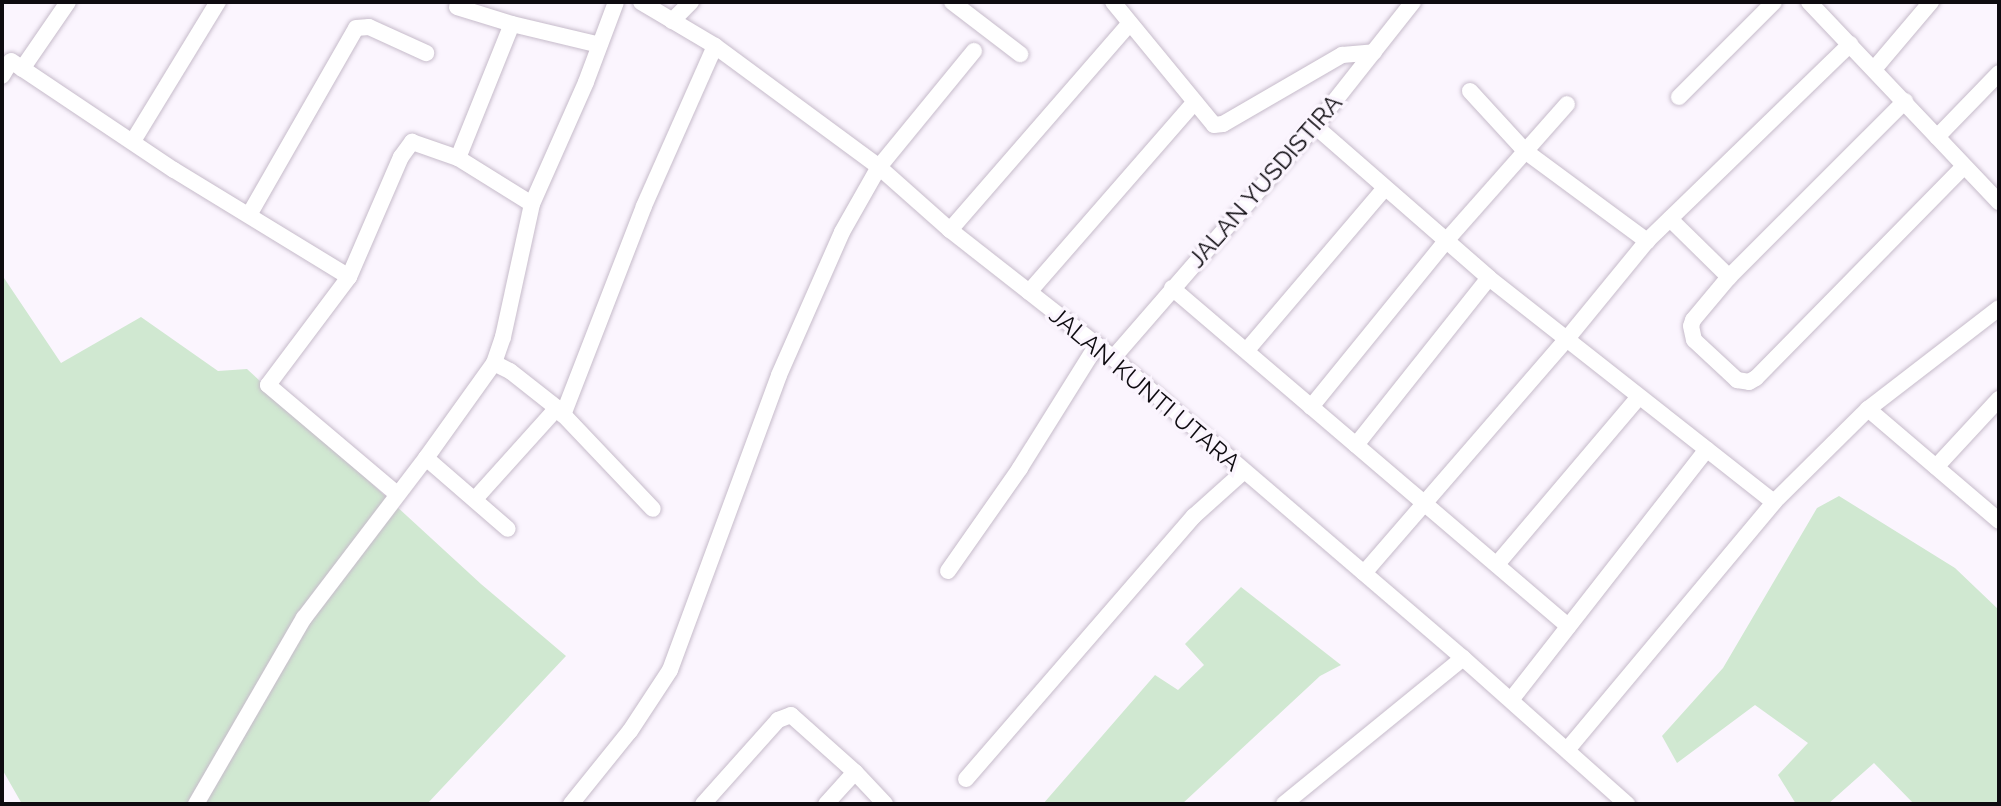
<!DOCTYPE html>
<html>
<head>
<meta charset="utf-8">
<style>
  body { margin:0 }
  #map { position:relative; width:2001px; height:806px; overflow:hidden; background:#fbf5fe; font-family:Raleway,sans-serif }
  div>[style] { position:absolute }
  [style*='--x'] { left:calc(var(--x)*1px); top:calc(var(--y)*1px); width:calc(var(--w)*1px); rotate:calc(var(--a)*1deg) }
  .green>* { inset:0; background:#d0e8d1 }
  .roads { filter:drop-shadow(0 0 2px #c6bbca) drop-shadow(0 0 2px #c6bbca) }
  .street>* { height:16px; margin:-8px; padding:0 8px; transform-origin:8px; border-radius:8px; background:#fff }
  span { translate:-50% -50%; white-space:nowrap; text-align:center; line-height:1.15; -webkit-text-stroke:7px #fbf5fe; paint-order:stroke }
  .street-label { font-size:24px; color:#0e0b10 }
  .frame { position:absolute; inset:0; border:4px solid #0e0b10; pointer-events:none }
</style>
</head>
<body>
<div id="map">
  <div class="green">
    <i style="clip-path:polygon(2px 275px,61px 363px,141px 317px,218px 371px,247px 369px,481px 584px,566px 656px,427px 804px,22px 804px,2px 769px)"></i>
    <i style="clip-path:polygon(1839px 496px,1955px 568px,1999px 610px,1999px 804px,1914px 804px,1874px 763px,1828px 804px,1796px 804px,1778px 775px,1808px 743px,1755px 705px,1677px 763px,1662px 736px,1723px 668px,1817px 508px)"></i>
    <i style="clip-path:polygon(1241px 587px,1341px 665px,1320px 676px,1182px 804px,1043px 804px,1155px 675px,1178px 690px,1204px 665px,1185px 644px)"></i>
  </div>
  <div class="roads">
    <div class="street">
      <i style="--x:641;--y:2;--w:86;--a:30.7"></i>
      <i style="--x:715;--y:46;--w:204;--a:36.4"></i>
      <i style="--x:879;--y:167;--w:95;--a:41.6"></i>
      <i style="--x:950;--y:230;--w:207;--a:38.1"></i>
      <i style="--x:1113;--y:358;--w:461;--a:40.6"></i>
      <i style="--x:1463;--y:658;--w:220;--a:41.7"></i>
      <i style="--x:952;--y:2;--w:86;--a:37.4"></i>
      <i style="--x:1113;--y:2;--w:159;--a:50.6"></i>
      <i style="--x:1214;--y:125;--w:9;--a:-6"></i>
      <i style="--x:1223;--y:124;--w:138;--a:-30.1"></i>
      <i style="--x:1342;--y:55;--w:32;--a:-5"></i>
      <i style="--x:1809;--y:2;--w:276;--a:46.5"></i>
      <i style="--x:457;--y:7;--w:58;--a:17.2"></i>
      <i style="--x:672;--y:21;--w:27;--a:-45"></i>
      <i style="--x:1875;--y:68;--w:87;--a:-49.7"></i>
      <i style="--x:22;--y:69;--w:81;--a:-55.5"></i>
      <i style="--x:2;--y:76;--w:17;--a:-59"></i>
      <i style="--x:11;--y:61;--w:196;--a:33.8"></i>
      <i style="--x:174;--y:170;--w:205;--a:31.4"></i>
      <i style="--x:349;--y:277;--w:131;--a:-66.6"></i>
      <i style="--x:401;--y:157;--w:19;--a:-54"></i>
      <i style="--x:412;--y:142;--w:49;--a:19.2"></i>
      <i style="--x:458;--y:158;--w:87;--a:31.9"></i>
      <i style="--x:1470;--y:91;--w:81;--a:47.5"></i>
      <i style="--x:1525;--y:151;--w:152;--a:36.4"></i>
      <i style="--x:1679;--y:97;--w:134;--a:-45"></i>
      <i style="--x:1905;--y:101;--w:249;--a:135"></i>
      <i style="--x:1729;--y:277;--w:56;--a:129.9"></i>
      <i style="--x:1693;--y:320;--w:6;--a:108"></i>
      <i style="--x:1691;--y:326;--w:14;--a:78"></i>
      <i style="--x:1694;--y:340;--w:59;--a:42.9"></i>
      <i style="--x:1737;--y:380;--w:12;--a:9"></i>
      <i style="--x:1749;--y:382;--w:8;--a:-30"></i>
      <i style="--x:1756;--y:378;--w:297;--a:-45.5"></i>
      <i style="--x:1315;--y:126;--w:231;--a:41.1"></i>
      <i style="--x:1489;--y:278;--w:362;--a:38.2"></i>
      <i style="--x:1937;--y:137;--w:89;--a:-45.9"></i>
      <i style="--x:133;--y:141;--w:163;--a:-58.6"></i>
      <i style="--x:458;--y:158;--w:144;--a:-68.1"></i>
      <i style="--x:512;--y:24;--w:90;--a:13.4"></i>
      <i style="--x:249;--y:215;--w:215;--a:-60.2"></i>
      <i style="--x:356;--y:28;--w:13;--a:-4"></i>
      <i style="--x:369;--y:27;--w:63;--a:24.5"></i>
      <i style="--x:1670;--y:219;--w:83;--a:44.5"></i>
      <i style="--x:950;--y:230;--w:273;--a:-49"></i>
      <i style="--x:349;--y:277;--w:135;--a:126.9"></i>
      <i style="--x:268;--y:385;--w:169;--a:40.2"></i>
      <i style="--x:1172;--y:288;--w:521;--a:40.48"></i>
      <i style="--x:1029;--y:292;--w:252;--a:-48.9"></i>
      <i style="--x:1247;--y:350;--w:211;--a:-49.6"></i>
      <i style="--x:1113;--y:358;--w:308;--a:-49"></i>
      <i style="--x:1315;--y:126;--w:158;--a:-51.7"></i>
      <i style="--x:494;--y:363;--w:18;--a:27"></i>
      <i style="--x:510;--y:371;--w:60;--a:38.2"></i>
      <i style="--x:557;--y:408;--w:139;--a:46.5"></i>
      <i style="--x:1311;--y:407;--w:213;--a:-50.9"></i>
      <i style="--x:1445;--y:242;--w:184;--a:-48.5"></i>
      <i style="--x:1868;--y:409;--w:172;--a:40.5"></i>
      <i style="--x:563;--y:415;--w:224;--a:-68.8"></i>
      <i style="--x:644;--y:206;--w:175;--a:-66.1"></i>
      <i style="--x:1356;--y:445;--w:213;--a:-51.5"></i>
      <i style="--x:426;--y:458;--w:108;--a:40.9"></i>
      <i style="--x:1936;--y:467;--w:93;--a:-47.2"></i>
      <i style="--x:475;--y:499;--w:122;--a:-48"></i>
      <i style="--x:1498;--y:563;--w:218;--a:-49.7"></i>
      <i style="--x:948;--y:571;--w:126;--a:-55"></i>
      <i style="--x:1020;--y:468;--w:145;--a:-58"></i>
      <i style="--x:1364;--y:573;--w:308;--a:-49.1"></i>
      <i style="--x:1566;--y:340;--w:128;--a:-50.7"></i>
      <i style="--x:1647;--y:241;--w:283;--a:-44.1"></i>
      <i style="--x:1511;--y:700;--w:318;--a:-52"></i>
      <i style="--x:1567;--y:750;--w:323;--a:-50.1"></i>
      <i style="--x:1774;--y:502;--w:132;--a:-44.7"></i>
      <i style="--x:1868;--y:409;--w:165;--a:-37.6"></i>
      <i style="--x:966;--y:779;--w:348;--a:-49.1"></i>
      <i style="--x:1194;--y:516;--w:66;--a:-41.9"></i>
      <i style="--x:196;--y:804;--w:215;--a:-59.9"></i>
      <i style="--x:304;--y:618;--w:201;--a:-52.7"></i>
      <i style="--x:426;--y:458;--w:117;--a:-54.4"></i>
      <i style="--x:494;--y:363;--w:28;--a:-71"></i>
      <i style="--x:503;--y:337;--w:136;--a:-77.7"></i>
      <i style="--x:532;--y:204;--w:133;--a:-66.1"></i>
      <i style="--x:586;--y:82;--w:85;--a:-69.4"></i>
      <i style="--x:571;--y:804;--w:94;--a:-51.1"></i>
      <i style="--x:630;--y:731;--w:73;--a:-56.7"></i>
      <i style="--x:670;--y:670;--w:314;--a:-69.7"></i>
      <i style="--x:779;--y:375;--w:156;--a:-66.2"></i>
      <i style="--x:842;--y:232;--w:75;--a:-60.4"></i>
      <i style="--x:879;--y:167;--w:150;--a:-50.7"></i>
      <i style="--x:703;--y:804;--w:113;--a:-48.2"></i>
      <i style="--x:778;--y:720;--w:14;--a:-21"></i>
      <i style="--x:791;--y:715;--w:86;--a:41.7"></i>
      <i style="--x:855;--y:772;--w:44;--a:46.8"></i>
      <i style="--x:826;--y:804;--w:43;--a:-47.8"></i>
      <i style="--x:1284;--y:804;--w:231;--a:-39.2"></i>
    </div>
  </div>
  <div class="street-label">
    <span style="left:1265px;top:181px;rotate:-49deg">JALAN YUSDISTIRA</span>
    <span style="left:1145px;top:389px;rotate:40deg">JALAN KUNTI UTARA</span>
  </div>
  <div class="frame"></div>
</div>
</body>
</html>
